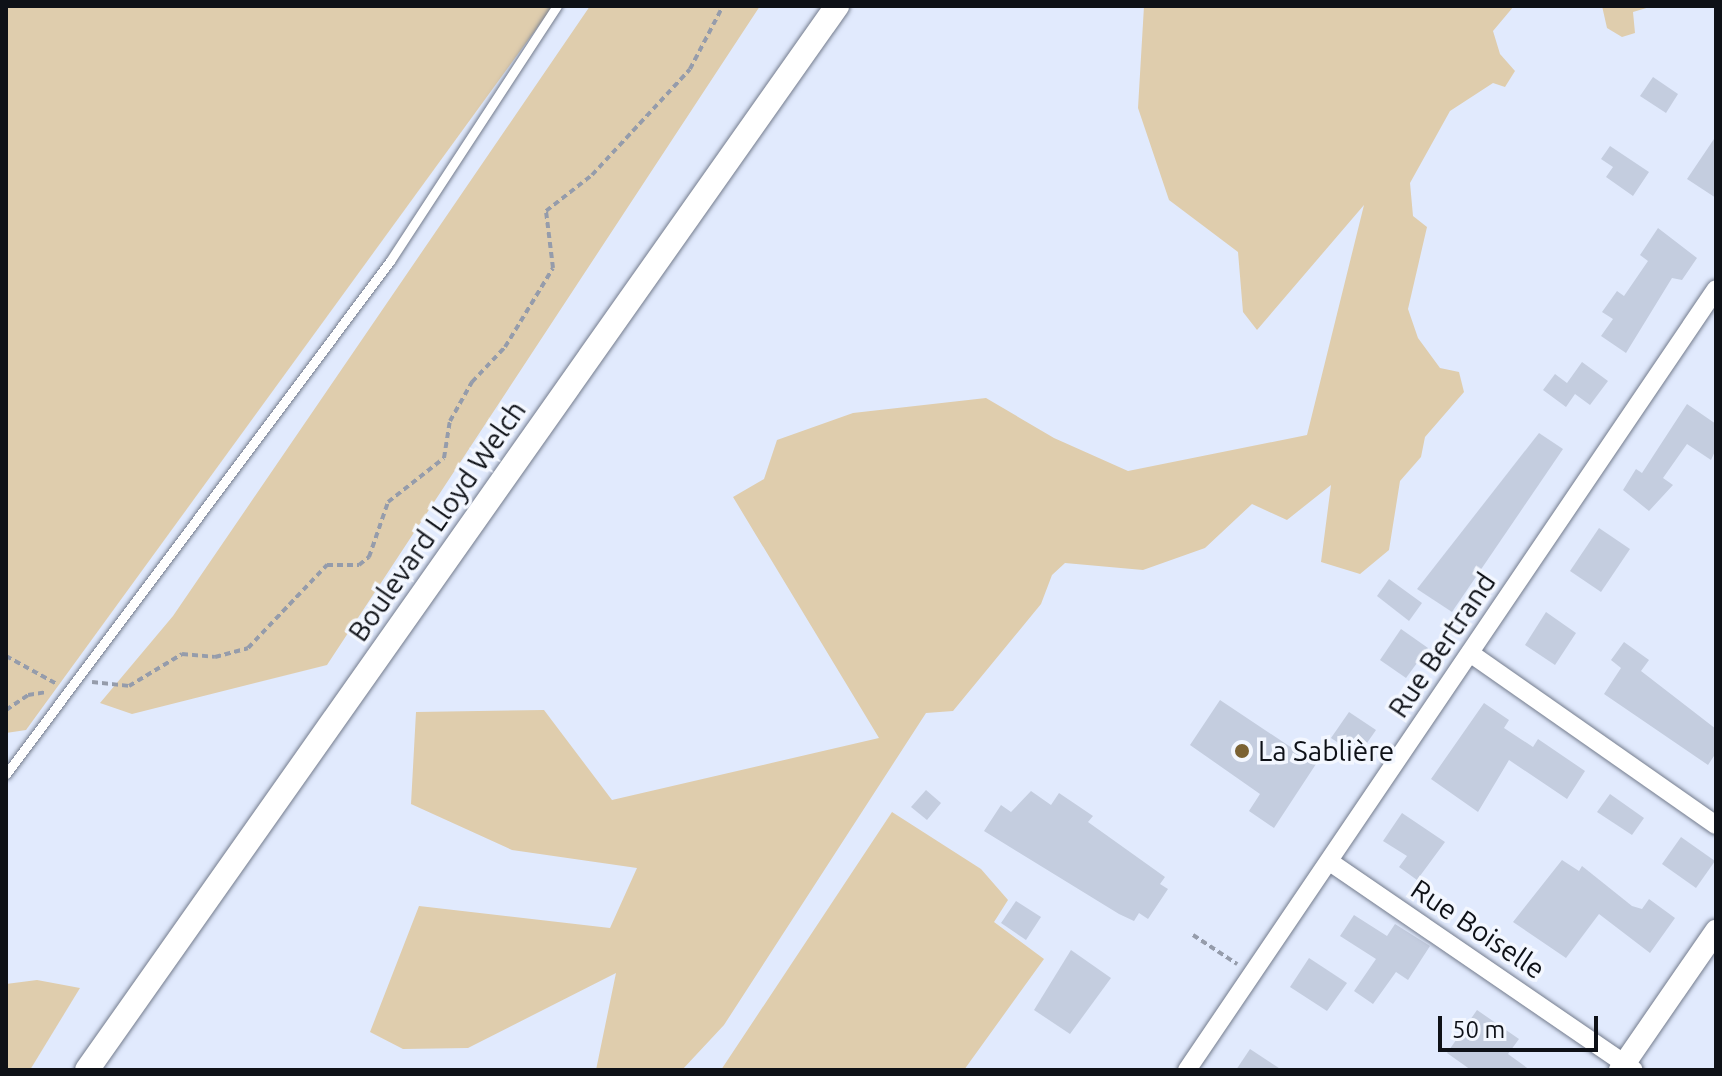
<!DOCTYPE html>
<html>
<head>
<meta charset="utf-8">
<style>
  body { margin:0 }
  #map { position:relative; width:1722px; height:1076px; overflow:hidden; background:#e1eafd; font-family:Ubuntu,sans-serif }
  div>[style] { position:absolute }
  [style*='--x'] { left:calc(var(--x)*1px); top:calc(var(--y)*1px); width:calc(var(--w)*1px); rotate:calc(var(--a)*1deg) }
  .green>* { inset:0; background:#dfcdad }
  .building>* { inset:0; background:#c4cddf }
  .path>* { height:4px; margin-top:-2px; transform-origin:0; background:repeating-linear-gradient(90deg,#959cab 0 6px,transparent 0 10px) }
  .roads { filter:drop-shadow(0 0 2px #747c8d) drop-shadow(0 0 2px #747c8d) }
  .service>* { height:9px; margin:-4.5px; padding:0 4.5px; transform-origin:4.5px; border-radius:4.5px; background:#fff }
  .minor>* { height:18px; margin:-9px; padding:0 9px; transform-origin:9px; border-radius:9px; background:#fff }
  .tertiary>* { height:22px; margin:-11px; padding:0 11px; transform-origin:11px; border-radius:11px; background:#fff }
  .secondary>* { height:24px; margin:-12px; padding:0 12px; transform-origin:12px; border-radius:12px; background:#fff }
  .dots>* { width:22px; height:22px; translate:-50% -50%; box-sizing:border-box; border:4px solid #f3f7ff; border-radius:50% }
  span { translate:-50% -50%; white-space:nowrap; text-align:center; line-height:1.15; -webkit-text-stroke:7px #f3f7ff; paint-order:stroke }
  .street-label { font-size:28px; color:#0e1117 }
  .poi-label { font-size:28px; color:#0e1117 }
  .left { translate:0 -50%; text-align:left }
  .frame { position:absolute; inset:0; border:8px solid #0e1117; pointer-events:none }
  .scale { position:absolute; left:1438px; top:1016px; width:160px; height:36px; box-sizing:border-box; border:4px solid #0e1117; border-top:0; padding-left:10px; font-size:24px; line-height:28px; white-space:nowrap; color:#0e1117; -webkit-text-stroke:6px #f3f7ff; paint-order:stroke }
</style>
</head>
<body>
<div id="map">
  <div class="green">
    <i style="clip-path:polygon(6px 6px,553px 6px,26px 730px,6px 733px)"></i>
    <i style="clip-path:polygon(590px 6px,760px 6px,327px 665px,132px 714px,100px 703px,173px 616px)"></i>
    <i style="clip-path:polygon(1144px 6px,1514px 6px,1493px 31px,1500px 54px,1515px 71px,1505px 87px,1493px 83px,1450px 111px,1410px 183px,1413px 216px,1427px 227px,1408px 309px,1418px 338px,1440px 368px,1459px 372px,1464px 392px,1425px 437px,1421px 457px,1400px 481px,1389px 550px,1360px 574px,1321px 562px,1331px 485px,1287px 520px,1252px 504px,1205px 548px,1143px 570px,1065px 563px,1052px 575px,1041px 604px,953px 711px,926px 713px,724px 1025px,682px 1070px,596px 1070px,616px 973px,468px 1048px,403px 1049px,370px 1032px,419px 906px,610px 928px,637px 868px,512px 850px,411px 804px,416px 712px,544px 710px,612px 800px,879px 738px,733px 497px,764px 479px,777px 440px,853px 413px,986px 398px,1054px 438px,1128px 471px,1307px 435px,1364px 205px,1257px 330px,1243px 312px,1238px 252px,1169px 200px,1138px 108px)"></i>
    <i style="clip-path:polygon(1602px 6px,1653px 6px,1633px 12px,1635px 33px,1622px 37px,1607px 28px)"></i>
    <i style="clip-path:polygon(892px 812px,981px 869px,1008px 900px,994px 922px,1044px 959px,964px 1070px,721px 1070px)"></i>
    <i style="clip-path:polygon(37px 980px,80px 988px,30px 1070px,6px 1070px,6px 984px)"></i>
  </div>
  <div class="building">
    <i style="clip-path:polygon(1653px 77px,1678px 94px,1666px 113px,1640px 96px)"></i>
    <i style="clip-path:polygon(1716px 136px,1716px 198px,1687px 179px)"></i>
    <i style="clip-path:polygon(1610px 146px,1649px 172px,1633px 196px,1606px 177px,1613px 167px,1601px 159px)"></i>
    <i style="clip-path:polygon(1658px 228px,1697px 258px,1682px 280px,1672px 278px,1626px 353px,1601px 336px,1613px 319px,1602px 312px,1617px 291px,1624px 296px,1648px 261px,1640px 255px)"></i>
    <i style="clip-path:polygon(1582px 362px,1608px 381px,1590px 405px,1575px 394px,1566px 407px,1543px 390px,1555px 374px,1567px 383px)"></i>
    <i style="clip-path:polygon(1687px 404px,1716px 424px,1716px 449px,1711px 460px,1687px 444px,1663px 478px,1673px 485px,1649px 511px,1623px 490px,1636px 469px,1642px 473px)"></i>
    <i style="clip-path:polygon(1539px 433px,1563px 449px,1452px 612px,1417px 589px)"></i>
    <i style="clip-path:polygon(1599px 528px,1630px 549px,1601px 592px,1570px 571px)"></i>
    <i style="clip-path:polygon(1389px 579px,1422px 603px,1409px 621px,1377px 596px)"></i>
    <i style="clip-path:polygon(1546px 612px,1576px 633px,1555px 665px,1525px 645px)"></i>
    <i style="clip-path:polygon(1401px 629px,1428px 648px,1406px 678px,1380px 660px)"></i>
    <i style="clip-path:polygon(1624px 642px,1649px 660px,1641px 671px,1716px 729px,1716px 753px,1708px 765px,1604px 694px,1621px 668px,1611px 660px)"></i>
    <i style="clip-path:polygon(1220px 700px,1316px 764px,1274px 828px,1249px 811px,1260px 794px,1190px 745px)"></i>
    <i style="clip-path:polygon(1484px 703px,1509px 720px,1504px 728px,1533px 747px,1538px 739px,1585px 771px,1567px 799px,1509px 760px,1478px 812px,1431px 779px)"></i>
    <i style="clip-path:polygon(1349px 712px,1376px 730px,1358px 756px,1331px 738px)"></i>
    <i style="clip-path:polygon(926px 790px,941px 803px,927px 820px,911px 807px)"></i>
    <i style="clip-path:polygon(1031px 791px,1051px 805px,1059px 793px,1093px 816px,1088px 822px,1165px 877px,1160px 884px,1168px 889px,1148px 919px,1139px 913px,1134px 921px,1119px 914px,984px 831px,1001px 805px,1011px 812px)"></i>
    <i style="clip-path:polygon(1610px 794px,1644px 818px,1632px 835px,1597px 812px)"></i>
    <i style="clip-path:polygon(1402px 813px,1445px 842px,1417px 880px,1399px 867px,1407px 856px,1383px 841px)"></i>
    <i style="clip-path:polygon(1681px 837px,1715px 861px,1696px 888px,1662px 864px)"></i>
    <i style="clip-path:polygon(1562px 860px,1579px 871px,1582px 866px,1632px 906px,1642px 909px,1649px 899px,1675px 918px,1650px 953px,1599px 914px,1566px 958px,1513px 922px)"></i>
    <i style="clip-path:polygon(1016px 901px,1041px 917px,1026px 940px,1001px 923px)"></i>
    <i style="clip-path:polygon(1354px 915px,1387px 936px,1395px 924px,1430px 946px,1408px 980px,1396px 972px,1373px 1004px,1354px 991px,1376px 959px,1340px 936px)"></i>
    <i style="clip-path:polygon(1071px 950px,1111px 978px,1070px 1034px,1034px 1010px)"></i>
    <i style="clip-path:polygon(1309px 958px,1347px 983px,1327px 1011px,1290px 987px)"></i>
    <i style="clip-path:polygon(1477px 1010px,1519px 1039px,1508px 1054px,1530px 1070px,1471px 1070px,1447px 1053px)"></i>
    <i style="clip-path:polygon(1250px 1049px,1282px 1070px,1236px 1070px)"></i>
  </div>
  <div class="path">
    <i style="--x:6;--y:656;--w:58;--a:28.8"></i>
    <i style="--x:92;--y:682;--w:37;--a:6"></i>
    <i style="--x:129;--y:686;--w:62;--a:-31.1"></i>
    <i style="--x:182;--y:654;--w:33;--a:5"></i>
    <i style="--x:215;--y:657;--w:34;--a:-15"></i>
    <i style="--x:248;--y:648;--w:115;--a:-46.4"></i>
    <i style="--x:327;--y:565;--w:32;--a:0"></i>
    <i style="--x:359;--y:565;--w:13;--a:-39"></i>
    <i style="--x:369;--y:557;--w:58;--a:-70.9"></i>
    <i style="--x:388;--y:502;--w:71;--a:-38.2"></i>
    <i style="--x:444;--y:458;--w:37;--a:-81"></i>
    <i style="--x:450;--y:421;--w:45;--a:-60.6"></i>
    <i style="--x:472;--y:382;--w:48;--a:-46.7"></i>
    <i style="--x:505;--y:347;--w:92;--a:-58.7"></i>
    <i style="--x:553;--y:268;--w:57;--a:-97"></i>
    <i style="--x:546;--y:211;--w:58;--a:-38"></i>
    <i style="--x:592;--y:175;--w:144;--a:-47.2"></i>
    <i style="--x:690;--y:69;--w:71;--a:-62.4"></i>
    <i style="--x:6;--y:710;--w:27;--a:-34"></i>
    <i style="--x:28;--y:695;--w:20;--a:-9"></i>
    <i style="--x:1193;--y:935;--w:53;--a:33.4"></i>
  </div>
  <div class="roads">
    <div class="service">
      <i style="--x:6;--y:774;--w:641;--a:-53.18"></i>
      <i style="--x:390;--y:261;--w:305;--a:-56.8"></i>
    </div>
    <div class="minor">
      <i style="--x:1470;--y:653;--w:300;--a:35"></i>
      <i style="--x:1330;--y:862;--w:368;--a:34.4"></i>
      <i style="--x:1187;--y:1070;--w:943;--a:-55.89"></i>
    </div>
    <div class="tertiary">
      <i style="--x:1620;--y:1070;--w:169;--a:-55.4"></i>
    </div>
    <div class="secondary">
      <i style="--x:87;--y:1070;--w:1302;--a:-54.82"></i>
    </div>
  </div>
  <div class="dots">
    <i style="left:1242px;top:751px;background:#7b6233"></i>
  </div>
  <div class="street-label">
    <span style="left:437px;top:521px;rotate:-55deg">Boulevard Lloyd Welch</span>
    <span style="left:1442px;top:645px;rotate:-56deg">Rue Bertrand</span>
    <span style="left:1478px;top:929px;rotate:34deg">Rue Boiselle</span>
  </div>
  <div class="poi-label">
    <span class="left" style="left:1258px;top:751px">La Sablière</span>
  </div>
  <div class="frame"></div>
  <div class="scale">50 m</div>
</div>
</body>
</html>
